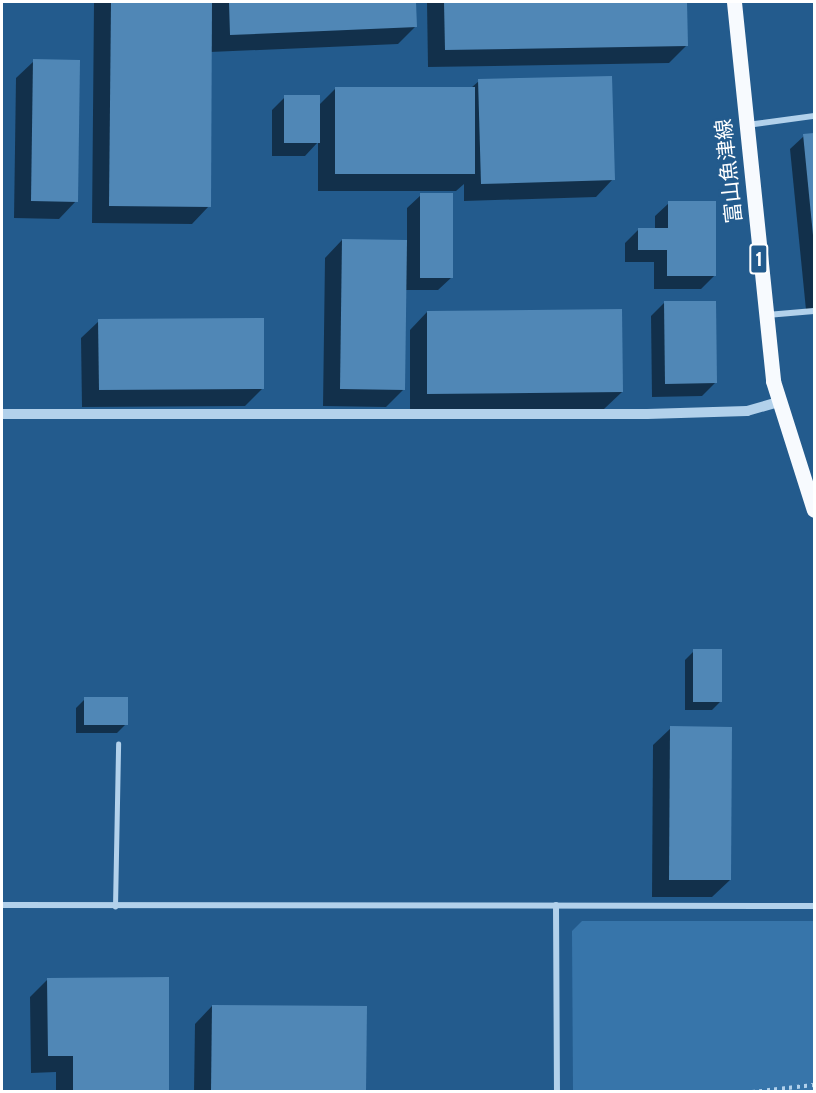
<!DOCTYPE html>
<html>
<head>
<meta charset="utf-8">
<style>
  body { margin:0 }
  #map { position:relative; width:816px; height:1093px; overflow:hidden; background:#235b8d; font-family:Cabin,"Noto Sans JP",sans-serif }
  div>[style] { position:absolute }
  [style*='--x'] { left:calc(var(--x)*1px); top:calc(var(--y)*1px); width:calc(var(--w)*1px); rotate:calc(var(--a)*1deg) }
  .green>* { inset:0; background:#3775aa }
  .shadow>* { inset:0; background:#0007 }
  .building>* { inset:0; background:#5087b6 }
  .path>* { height:4px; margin-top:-2px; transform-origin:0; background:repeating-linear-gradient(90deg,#b2d1eb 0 3px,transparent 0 7.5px) }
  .service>* { height:4.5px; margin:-2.25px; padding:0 2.25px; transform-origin:2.25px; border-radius:2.25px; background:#b2d1eb }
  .minor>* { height:6px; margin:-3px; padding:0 3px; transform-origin:3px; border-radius:3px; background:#b2d1eb }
  .tertiary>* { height:10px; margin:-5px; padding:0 5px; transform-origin:5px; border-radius:5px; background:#b2d1eb }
  .primary>* { height:15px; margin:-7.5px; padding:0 7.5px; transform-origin:7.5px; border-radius:7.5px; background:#f7fafe }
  span { translate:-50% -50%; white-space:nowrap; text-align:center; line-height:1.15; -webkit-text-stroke:5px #235b8d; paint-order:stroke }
  .shield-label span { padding:2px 4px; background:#235b8d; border:2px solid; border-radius:4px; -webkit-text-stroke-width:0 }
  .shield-label { font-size:20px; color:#fff; font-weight:700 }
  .street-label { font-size:21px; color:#fff }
  .frame { position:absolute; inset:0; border:3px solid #fff; pointer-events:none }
</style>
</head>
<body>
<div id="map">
  <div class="green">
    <i style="clip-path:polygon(582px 921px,814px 921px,814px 1091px,573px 1091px,572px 931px)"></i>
  </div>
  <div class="shadow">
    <i style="clip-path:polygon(94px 2px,414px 2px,415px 27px,398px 44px,210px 52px,209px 206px,192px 224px,92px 223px)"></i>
    <i style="clip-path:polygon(427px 2px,685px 2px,686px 46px,669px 63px,428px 67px)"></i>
    <i style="clip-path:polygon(34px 61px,76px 201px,59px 219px,14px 218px,16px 78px)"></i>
    <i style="clip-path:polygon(479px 81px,613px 179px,596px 197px,464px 201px,464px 184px,456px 191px,318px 191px,318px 142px,305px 156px,272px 156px,272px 110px,285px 97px,318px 106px,336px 88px,471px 88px)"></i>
    <i style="clip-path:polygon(814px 135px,814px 309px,806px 310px,790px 149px,804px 136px)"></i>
    <i style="clip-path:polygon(421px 195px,452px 277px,438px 290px,405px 290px,404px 389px,386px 407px,323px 406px,325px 258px,342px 240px,407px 241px,407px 208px)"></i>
    <i style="clip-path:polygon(669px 203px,715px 275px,701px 289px,654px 289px,654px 262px,625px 262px,625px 243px,639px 229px,655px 229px,655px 216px)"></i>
    <i style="clip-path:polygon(664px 303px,715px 383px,702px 396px,652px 397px,651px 316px)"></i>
    <i style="clip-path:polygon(427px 312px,622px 392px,604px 409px,410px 411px,410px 330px)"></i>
    <i style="clip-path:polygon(99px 321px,263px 388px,245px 406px,82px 407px,81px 338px)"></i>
    <i style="clip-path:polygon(694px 651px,721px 701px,712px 710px,685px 710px,685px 660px)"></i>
    <i style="clip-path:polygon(85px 699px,126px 724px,117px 733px,76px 733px,76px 708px)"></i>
    <i style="clip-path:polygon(671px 728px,730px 880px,712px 897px,652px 897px,653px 745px)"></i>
    <i style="clip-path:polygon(48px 979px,167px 1092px,56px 1092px,56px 1072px,31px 1073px,30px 997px)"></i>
    <i style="clip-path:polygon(212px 1006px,365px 1092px,194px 1092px,195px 1024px)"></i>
  </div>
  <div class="building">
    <i style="clip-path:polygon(111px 2px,212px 2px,211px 207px,109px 206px)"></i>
    <i style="clip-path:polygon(229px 2px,416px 2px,417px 27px,230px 35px)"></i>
    <i style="clip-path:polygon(444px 2px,687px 2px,688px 46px,445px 50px)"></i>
    <i style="clip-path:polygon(33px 59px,80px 60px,78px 202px,31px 201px)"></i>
    <i style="clip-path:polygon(612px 76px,615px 180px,481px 184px,478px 79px)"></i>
    <i style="clip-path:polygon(335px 87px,475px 87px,475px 174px,335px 174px)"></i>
    <i style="clip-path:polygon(284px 95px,320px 95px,320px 143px,284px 143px)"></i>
    <i style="clip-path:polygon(814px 133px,814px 235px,813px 235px,803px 134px)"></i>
    <i style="clip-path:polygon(420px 193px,453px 193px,453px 278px,420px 278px)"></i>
    <i style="clip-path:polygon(668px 201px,716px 201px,716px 276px,667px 276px,667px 250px,638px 250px,638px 228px,668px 228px)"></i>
    <i style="clip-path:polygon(342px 239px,407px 240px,405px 390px,340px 389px)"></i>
    <i style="clip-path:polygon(664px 301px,716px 301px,717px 383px,665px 384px)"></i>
    <i style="clip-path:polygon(622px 309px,623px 392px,427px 394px,427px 311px)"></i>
    <i style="clip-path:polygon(264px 318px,264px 389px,99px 390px,98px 319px)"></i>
    <i style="clip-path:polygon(693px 649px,722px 649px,722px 702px,693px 702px)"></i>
    <i style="clip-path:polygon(84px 697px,128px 697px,128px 725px,84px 725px)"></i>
    <i style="clip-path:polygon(670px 726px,732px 727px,731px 880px,669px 880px)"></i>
    <i style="clip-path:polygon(169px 977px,169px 1092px,73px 1092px,73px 1056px,48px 1056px,47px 978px)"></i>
    <i style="clip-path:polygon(212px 1005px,367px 1006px,366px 1092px,211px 1092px)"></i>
  </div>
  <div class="path">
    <i style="--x:752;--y:1092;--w:62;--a:-6.4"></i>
  </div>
  <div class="service">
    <i style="--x:115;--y:907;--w:163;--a:-88.9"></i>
  </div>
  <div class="minor">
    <i style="--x:747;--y:125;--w:68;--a:-7.7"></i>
    <i style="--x:767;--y:315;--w:47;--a:-4.9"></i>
    <i style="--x:2;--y:905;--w:812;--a:0.07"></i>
    <i style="--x:556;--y:905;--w:187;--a:89.7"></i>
  </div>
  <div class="tertiary">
    <i style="--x:2;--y:414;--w:645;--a:0"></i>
    <i style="--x:647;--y:414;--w:100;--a:-1.7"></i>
    <i style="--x:747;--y:411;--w:33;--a:-16"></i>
  </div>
  <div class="primary">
    <i style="--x:734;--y:2;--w:381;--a:84.1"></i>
    <i style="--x:773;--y:381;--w:135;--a:72.4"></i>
  </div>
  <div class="shield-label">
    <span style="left:759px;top:259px">1</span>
  </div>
  <div class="street-label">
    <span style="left:729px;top:171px;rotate:-96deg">富山魚津線</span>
  </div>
  <div class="frame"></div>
</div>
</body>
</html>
